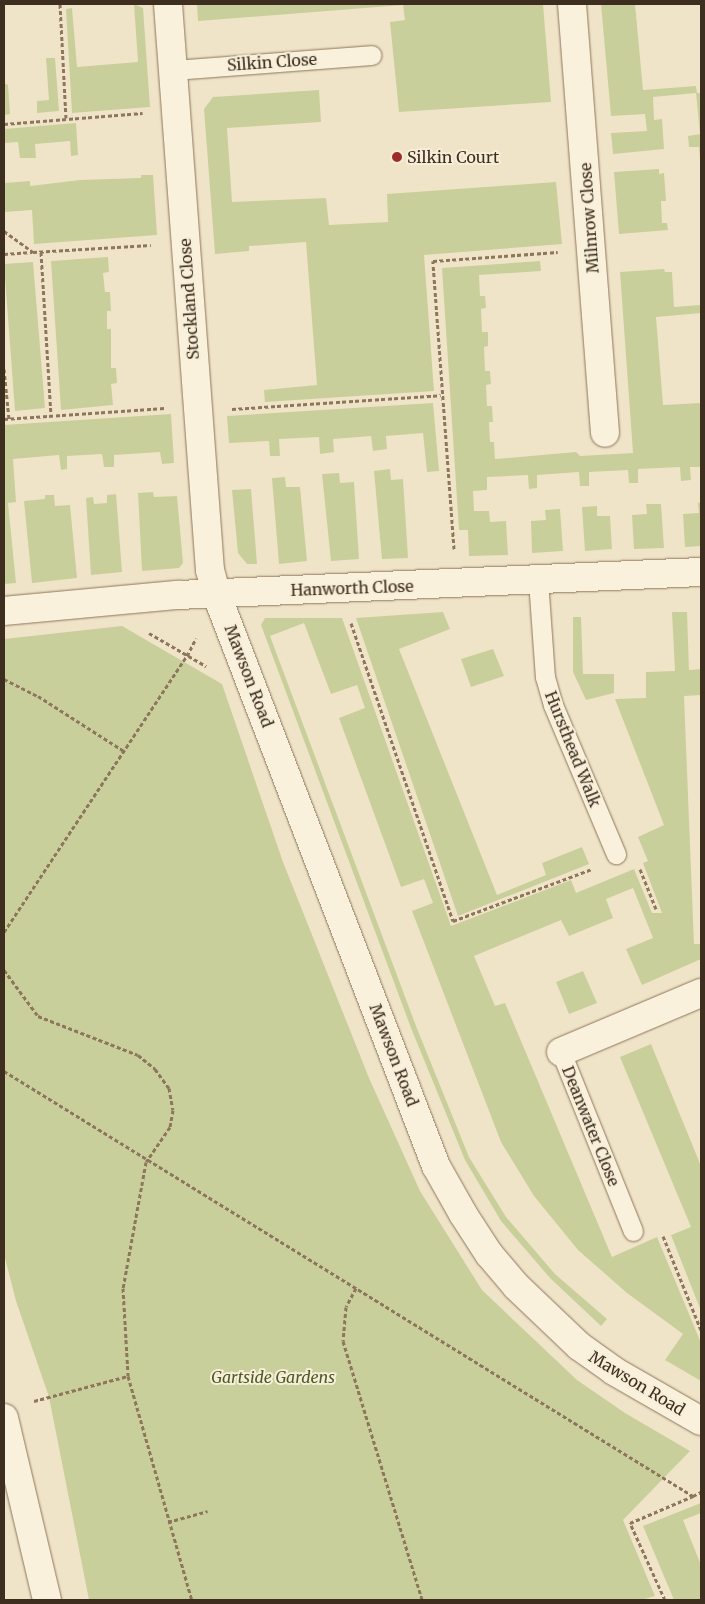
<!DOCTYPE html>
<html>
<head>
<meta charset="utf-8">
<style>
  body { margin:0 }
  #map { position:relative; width:705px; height:1604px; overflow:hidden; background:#f0e4c8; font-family:Merriweather,serif }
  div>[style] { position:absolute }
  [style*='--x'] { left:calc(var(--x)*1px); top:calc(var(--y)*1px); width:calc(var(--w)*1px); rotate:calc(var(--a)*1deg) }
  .green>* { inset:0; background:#c9cf9b }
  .path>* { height:3px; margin-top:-1.5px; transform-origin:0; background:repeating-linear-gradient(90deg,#8d765c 0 4px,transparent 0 6.5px) }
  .roads { filter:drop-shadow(0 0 1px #8d765c) drop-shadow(0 0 1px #8d765c) }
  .lane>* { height:19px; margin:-9.5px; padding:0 9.5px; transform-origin:9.5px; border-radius:9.5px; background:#faf1dc }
  .street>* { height:28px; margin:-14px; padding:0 14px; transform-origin:14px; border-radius:14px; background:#faf1dc }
  .dots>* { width:14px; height:14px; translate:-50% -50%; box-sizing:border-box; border:2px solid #f7eed8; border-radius:50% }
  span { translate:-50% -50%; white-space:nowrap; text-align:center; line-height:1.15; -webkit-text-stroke:4px #f7eed8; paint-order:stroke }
  .street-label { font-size:16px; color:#3d2e20 }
  .poi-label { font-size:16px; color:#3d2e20 }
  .left { translate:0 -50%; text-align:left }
  .park-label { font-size:16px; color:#4d5a26; font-style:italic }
  .frame { position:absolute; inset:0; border:5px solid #3d2e20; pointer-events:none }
</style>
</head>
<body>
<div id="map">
  <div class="green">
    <i style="clip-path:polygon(134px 4px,143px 8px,150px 107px,72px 113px,66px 9px,72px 8px,77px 67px,138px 62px)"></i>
    <i style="clip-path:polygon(197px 4px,543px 4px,551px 102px,399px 112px,390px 22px,405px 20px,403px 5px,198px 21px)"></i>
    <i style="clip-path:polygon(601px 4px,635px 4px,643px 90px,696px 86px,697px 93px,701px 93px,701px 172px,699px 147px,689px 147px,688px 136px,700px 134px,696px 93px,653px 97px,654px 120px,662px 119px,664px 149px,613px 154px,611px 133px,647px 131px,645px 114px,611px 116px)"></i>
    <i style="clip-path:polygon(46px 58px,55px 58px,59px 111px,37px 113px,37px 101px,49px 100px)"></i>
    <i style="clip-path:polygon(4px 83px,8px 85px,10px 114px,4px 115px)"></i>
    <i style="clip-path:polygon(319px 90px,321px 122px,227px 128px,232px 202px,326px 198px,329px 225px,388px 222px,387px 194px,556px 182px,562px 244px,424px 255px,434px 391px,265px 402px,264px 390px,317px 385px,306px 242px,249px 246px,249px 251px,215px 254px,204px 109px,213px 97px)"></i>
    <i style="clip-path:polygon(76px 123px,78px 155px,71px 156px,70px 141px,35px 144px,36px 158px,20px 158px,18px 142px,4px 143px,4px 129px)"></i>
    <i style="clip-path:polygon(659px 169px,659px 174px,664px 173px,666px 201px,661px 201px,662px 223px,667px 223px,668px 230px,619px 234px,614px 172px)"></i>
    <i style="clip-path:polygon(141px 175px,153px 175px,157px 235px,34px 244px,32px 210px,4px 212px,4px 183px,30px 181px,30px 186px,80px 180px,141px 178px)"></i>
    <i style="clip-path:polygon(108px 257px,109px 272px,103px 273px,105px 292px,110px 292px,111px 311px,107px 311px,107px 329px,111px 329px,111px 368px,116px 368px,117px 383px,111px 384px,113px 405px,61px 410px,51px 261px)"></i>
    <i style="clip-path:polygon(540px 261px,541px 271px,479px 275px,480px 296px,485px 296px,486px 308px,481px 309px,482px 332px,488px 332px,488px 346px,484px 347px,485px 371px,490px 371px,491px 384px,486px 385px,487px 406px,492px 406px,493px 422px,489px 422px,490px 442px,494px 442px,495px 459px,576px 452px,580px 456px,633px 453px,620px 272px,664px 269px,665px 272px,672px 272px,674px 307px,700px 305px,701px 291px,701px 313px,656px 317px,663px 405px,701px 403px,701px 467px,690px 467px,691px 480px,681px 481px,680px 467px,638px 469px,638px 483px,629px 483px,628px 470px,589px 472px,589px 486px,580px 486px,579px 472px,537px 475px,537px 488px,529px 489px,528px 475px,487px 477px,487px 490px,473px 491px,474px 511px,489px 511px,490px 522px,506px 521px,508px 555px,469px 556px,468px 530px,459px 530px,442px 268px)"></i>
    <i style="clip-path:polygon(33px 262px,45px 408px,15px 411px,4px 264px)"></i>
    <i style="clip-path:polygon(433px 403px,439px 471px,427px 472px,423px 433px,386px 436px,387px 449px,373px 451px,371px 436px,333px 439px,334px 452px,320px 454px,319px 437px,279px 439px,280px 456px,270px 456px,269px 441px,229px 443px,227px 416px)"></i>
    <i style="clip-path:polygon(171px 414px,174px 463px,162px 464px,160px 452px,114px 455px,114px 467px,104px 467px,102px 454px,67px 456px,67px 469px,61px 470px,59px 455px,13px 459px,16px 502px,8px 503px,16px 583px,4px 584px,4px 425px)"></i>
    <i style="clip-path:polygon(390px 469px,391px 480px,403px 479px,408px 558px,382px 559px,374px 471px)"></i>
    <i style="clip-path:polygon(339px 473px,340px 483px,354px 482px,359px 559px,331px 561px,322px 474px)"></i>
    <i style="clip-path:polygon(285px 477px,286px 487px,300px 487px,307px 561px,279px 564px,272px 478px)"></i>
    <i style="clip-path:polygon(251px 489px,257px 564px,247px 564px,238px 553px,232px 490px)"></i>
    <i style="clip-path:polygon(153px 492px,154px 497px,177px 496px,183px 563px,179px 568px,142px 571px,138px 493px)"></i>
    <i style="clip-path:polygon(116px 494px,122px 572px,91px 575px,86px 498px,93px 497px,94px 504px,107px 503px,107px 495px)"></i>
    <i style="clip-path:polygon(45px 495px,54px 495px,55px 506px,70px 505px,77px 578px,32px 583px,24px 501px,45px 499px)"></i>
    <i style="clip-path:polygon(701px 502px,701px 546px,685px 547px,683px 514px,699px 513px,698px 503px)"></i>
    <i style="clip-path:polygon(646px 504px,661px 504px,664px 548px,634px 549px,632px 515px,647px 514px)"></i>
    <i style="clip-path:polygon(597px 506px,597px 516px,610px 516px,612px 549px,585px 551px,582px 507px)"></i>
    <i style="clip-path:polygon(560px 509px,563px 551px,532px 553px,531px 521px,546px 520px,545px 510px)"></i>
    <i style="clip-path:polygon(443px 612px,450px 629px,399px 649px,497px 895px,546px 875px,542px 863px,582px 847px,589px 864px,458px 916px,356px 618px)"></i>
    <i style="clip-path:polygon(672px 612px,687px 612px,689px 670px,701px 669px,701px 695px,684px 696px,694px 944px,701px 944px,701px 959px,642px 985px,626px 949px,653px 938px,633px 888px,606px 899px,613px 918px,569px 936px,561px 920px,474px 956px,495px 1006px,505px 1003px,612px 1257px,657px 1237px,701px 1343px,701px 1381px,665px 1360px,683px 1334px,627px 1293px,578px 1250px,534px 1196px,501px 1142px,412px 911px,433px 903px,424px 879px,401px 887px,339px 718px,365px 708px,357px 685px,331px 694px,304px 623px,270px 636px,416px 1026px,469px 1157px,506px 1217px,555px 1274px,607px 1319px,601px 1326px,550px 1278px,501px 1221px,465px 1160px,411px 1028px,261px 625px,265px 618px,342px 618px,451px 926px,571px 880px,576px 893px,634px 869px,652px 913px,662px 913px,643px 863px,648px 861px,638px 837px,664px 825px,615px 699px,646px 698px,646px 672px,675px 671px)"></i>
    <i style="clip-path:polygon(573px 617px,581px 617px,583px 674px,614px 674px,614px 693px,586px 700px,573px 672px)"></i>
    <i style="clip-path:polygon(122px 626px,222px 684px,283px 862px,369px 1078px,420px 1191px,482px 1290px,577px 1380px,625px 1413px,690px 1451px,623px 1520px,655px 1596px,641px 1600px,89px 1600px,49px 1397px,16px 1301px,4px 1254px,4px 639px)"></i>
    <i style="clip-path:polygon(493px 649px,504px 676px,471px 687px,461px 659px)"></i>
    <i style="clip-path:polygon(583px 971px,597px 1003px,569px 1014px,556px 982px)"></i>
    <i style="clip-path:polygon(651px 1044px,701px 1166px,701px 1311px,671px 1235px,691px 1227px,620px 1057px)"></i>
    <i style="clip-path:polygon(701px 1503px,701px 1513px,683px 1520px,701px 1565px,701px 1600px,674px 1600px,643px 1526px)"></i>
  </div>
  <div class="path">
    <i style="--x:60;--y:4;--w:114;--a:87"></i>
    <i style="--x:4;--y:124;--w:139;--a:-4.5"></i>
    <i style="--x:4;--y:231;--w:36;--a:36"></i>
    <i style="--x:33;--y:252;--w:118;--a:-3.4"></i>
    <i style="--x:41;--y:252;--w:163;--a:86.5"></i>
    <i style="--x:4;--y:254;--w:28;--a:-4"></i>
    <i style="--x:4;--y:369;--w:50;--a:84.3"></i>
    <i style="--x:232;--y:409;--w:209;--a:-3.8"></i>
    <i style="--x:4;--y:419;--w:161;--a:-3.9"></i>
    <i style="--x:454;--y:549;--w:289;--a:-94.2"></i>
    <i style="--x:433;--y:261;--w:125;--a:-4.1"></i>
    <i style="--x:351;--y:623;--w:315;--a:71.1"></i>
    <i style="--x:453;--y:921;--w:148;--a:-20.5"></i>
    <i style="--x:149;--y:633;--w:66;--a:30.1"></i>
    <i style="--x:4;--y:679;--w:38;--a:27"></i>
    <i style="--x:38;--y:696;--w:102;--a:32.6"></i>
    <i style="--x:640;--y:869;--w:43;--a:68.2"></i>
    <i style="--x:4;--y:932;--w:331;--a:-56.5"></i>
    <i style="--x:187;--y:656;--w:20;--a:-63"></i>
    <i style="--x:4;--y:970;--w:57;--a:53.5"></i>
    <i style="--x:38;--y:1016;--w:107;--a:21.3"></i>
    <i style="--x:138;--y:1055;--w:22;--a:39"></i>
    <i style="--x:155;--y:1069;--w:24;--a:54"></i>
    <i style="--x:169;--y:1088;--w:22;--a:80"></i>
    <i style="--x:173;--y:1110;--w:17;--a:100"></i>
    <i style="--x:170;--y:1127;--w:42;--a:124.4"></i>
    <i style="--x:146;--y:1162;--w:128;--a:100.3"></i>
    <i style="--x:123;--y:1288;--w:88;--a:86.7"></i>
    <i style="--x:128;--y:1376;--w:233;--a:74.1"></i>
    <i style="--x:4;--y:1071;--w:810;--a:31.67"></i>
    <i style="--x:693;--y:1496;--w:9;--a:-27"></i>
    <i style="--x:663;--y:1236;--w:101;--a:68"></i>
    <i style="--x:356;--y:1288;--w:21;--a:118"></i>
    <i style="--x:346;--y:1307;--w:34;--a:95"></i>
    <i style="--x:343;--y:1341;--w:271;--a:73"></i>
    <i style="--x:34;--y:1401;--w:97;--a:-14.9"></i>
    <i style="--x:168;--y:1522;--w:41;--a:-15.4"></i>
    <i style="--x:665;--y:1600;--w:85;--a:-114.4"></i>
    <i style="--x:630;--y:1523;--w:69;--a:-23.2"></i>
  </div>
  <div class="roads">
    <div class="lane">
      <i style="--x:173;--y:70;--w:199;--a:-4.3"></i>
      <i style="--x:538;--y:580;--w:97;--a:85.9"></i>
      <i style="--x:545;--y:677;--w:29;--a:74"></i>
      <i style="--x:553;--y:705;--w:162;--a:67.1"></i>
      <i style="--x:561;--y:1052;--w:193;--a:68.1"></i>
    </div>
    <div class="street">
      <i style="--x:168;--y:4;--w:568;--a:85.76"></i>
      <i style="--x:210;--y:570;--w:24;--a:75"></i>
      <i style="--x:216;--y:593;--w:614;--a:69"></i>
      <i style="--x:436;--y:1166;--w:55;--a:60.6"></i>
      <i style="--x:463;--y:1214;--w:48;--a:57"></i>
      <i style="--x:489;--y:1254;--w:42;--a:49.8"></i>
      <i style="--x:516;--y:1286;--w:87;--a:43.6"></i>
      <i style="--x:579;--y:1346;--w:43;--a:35.5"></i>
      <i style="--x:614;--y:1371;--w:100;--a:29.9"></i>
      <i style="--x:572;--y:4;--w:430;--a:85.6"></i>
      <i style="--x:4;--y:611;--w:175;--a:-5.3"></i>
      <i style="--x:178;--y:595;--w:524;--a:-2.52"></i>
      <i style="--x:561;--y:1052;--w:152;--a:-22.9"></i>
      <i style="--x:4;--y:1418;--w:187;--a:76.7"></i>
    </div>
  </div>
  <div class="dots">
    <i style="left:397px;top:157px;background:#9e2a2b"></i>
  </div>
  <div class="street-label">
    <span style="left:272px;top:62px;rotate:-4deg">Silkin Close</span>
    <span style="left:589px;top:218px;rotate:-94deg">Milnrow Close</span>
    <span style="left:189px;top:299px;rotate:-94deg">Stockland Close</span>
    <span style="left:352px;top:588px;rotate:-2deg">Hanworth Close</span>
    <span style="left:249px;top:676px;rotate:69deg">Mawson Road</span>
    <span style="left:573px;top:749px;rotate:68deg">Hursthead Walk</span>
    <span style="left:394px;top:1055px;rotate:69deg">Mawson Road</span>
    <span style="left:591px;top:1126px;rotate:68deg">Deanwater Close</span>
    <span style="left:637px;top:1383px;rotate:31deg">Mawson Road</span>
  </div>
  <div class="poi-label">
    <span class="left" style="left:407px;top:157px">Silkin Court</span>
  </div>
  <div class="park-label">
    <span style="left:273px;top:1377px">Gartside Gardens</span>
  </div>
  <div class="frame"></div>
</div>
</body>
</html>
